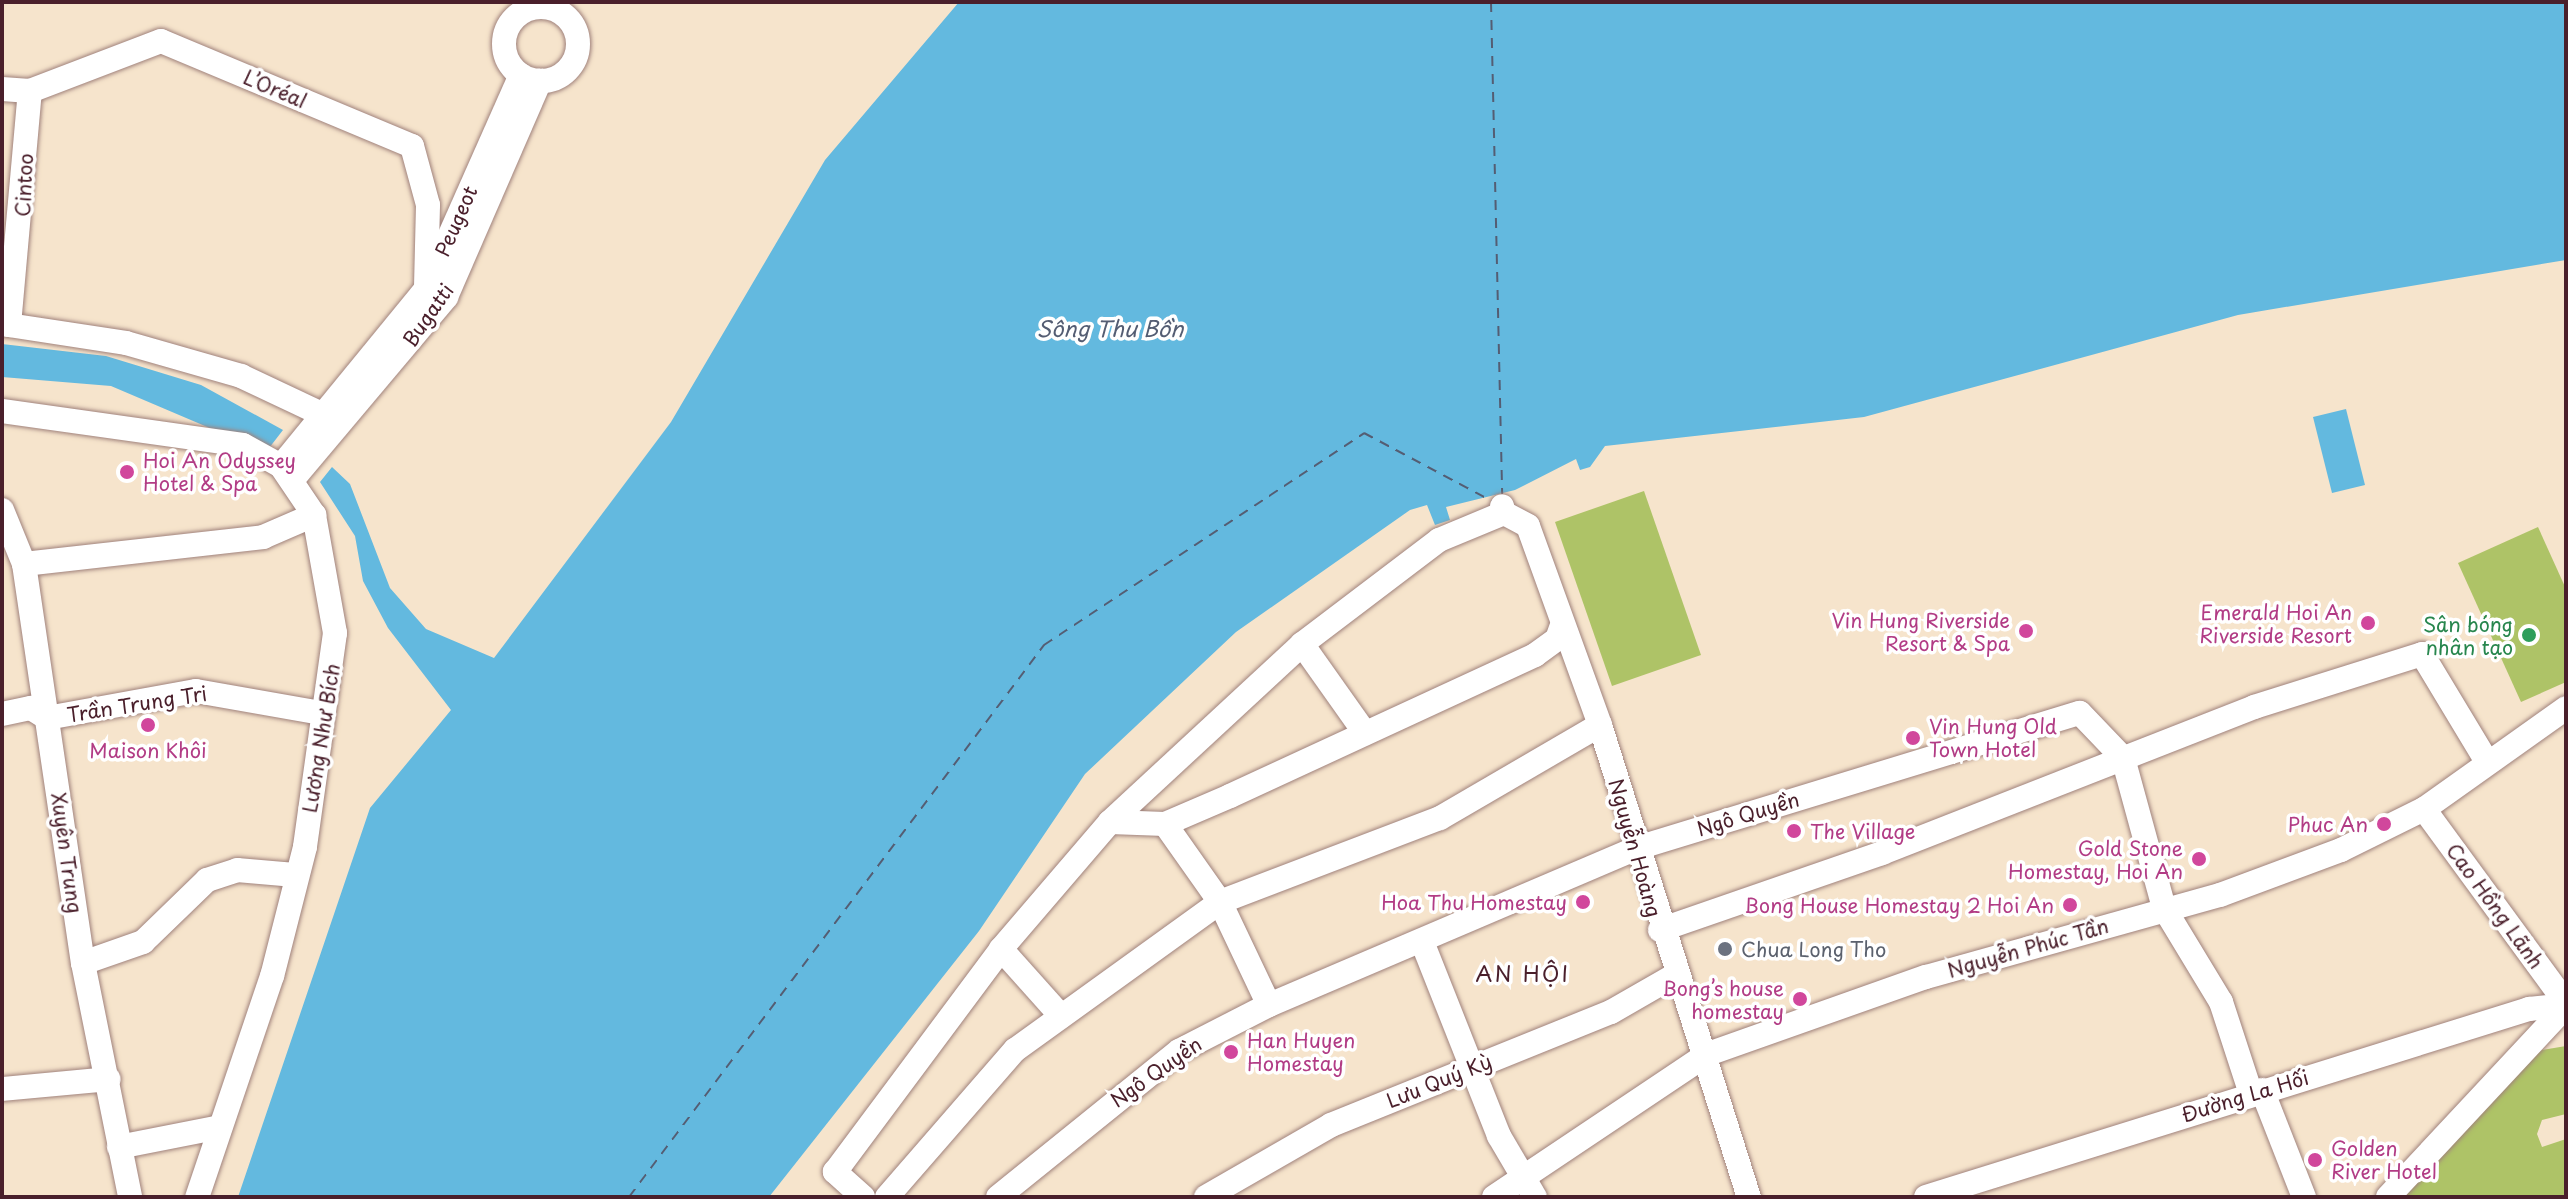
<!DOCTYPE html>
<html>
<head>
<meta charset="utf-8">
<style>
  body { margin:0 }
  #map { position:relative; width:2568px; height:1199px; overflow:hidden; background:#f6e4cc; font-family:"Playpen Sans",sans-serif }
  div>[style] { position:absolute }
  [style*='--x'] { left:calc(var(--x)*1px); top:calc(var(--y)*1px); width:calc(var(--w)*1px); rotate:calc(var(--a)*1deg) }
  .green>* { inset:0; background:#aec367 }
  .water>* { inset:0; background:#63b9df }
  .ferry>* { height:2px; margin-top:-1px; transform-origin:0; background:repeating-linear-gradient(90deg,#545d73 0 10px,transparent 0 18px) }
  .roads { filter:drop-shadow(0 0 2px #a0827c) drop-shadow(0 0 2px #a0827c) }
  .street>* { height:24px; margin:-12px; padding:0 12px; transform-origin:12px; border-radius:12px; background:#fff }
  .street>.ring { margin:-12px; padding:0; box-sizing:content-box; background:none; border:24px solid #fff; border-radius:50% }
  .dots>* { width:22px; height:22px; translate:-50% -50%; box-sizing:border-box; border:4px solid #fff; border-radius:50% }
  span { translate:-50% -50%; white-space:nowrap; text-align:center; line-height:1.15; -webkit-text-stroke:7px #fff; paint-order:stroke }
  .street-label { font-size:20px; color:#4a1f2b }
  .hotel-label { font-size:20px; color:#b23c85 }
  .left { translate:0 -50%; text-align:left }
  .right { translate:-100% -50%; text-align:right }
  .leisure-label { font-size:20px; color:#27864d }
  .worship-label { font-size:20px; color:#5b616d }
  .water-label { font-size:22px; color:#545d73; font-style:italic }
  .neighbourhood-label { font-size:22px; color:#4a1f2b; letter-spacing:2px }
  .frame { position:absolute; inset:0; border:4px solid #4a1f2b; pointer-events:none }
</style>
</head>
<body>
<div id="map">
  <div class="green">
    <i style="clip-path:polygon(1644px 491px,1701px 655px,1612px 686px,1555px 522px)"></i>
    <i style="clip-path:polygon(2538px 527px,2566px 589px,2566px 682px,2521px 702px,2458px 563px)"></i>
    <i style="clip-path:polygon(2566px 1046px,2566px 1114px,2542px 1120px,2537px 1134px,2542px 1147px,2566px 1139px,2566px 1197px,2404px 1197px,2520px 1067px,2542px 1050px)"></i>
  </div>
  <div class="water">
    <i style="clip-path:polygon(959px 2px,2566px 2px,2566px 260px,2238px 315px,1864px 417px,1605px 446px,1590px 467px,1580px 470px,1576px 459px,1515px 490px,1446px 507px,1450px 520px,1435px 525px,1427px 505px,1410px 510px,1236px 632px,1085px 774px,979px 931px,769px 1197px,238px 1197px,370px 808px,451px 710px,388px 628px,363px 581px,355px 536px,320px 482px,332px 467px,350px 484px,390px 588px,426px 629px,494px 658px,671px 422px,825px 160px)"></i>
    <i style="clip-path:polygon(2px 344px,106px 356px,201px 385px,283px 430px,266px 452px,111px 386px,2px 377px)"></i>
    <i style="clip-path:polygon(2346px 409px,2365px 485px,2332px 493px,2313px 417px)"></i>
  </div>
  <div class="ferry">
    <i style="--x:1491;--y:2;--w:493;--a:88.7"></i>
    <i style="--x:629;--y:1197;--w:691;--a:-53.06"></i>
    <i style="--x:1044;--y:645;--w:384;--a:-33.5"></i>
    <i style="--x:1364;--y:433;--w:145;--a:28"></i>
  </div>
  <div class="roads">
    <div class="street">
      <i class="ring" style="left:504px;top:7px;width:50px;height:50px"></i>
      <i style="--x:2;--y:89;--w:28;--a:4"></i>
      <i style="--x:30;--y:91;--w:140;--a:-20.9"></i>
      <i style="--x:161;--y:41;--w:272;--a:22.7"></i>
      <i style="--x:412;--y:146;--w:61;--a:74.8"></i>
      <i style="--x:428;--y:205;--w:84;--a:91.4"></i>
      <i style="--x:2;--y:324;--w:125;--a:8.7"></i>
      <i style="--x:126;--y:343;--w:120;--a:16"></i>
      <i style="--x:241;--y:376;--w:92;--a:25.2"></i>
      <i style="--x:9;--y:325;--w:235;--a:-84.9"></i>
      <i style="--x:2;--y:411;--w:243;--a:8"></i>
      <i style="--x:243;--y:445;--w:43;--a:28.9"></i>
      <i style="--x:281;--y:466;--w:59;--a:56"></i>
      <i style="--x:314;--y:515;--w:120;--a:79.9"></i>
      <i style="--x:335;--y:633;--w:216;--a:98"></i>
      <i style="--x:305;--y:847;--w:133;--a:104.3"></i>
      <i style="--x:272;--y:976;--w:233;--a:108.7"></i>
      <i style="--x:281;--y:466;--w:229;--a:-50.7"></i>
      <i style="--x:426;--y:289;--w:234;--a:-66.1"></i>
      <i style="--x:293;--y:479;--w:238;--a:-49.9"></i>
      <i style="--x:446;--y:297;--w:236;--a:-66.5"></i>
      <i style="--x:2;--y:510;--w:58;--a:67.8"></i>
      <i style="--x:24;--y:564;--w:403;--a:81.6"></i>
      <i style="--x:83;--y:963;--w:239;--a:78.6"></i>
      <i style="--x:1504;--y:513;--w:27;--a:28"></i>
      <i style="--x:1528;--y:526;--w:212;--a:70.1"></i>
      <i style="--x:1600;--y:725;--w:495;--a:72.5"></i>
      <i style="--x:24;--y:564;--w:241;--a:-6.4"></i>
      <i style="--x:263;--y:537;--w:56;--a:-23.3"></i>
      <i style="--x:1302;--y:644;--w:109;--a:54.7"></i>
      <i style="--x:2;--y:714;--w:30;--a:-12"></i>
      <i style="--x:31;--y:708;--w:19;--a:32"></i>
      <i style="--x:47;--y:718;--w:151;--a:-10.3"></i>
      <i style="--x:196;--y:691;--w:127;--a:10"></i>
      <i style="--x:2424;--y:809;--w:240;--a:53.8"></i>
      <i style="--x:1110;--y:822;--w:55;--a:2.1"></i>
      <i style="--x:1165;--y:824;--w:71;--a:-23.3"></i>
      <i style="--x:1230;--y:796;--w:336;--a:-24.8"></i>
      <i style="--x:1535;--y:655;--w:27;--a:-36"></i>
      <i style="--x:1557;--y:639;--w:15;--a:-70"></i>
      <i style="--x:1165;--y:824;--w:95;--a:54.8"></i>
      <i style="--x:1220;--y:902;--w:114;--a:64.6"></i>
      <i style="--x:1660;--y:930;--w:235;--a:-19.1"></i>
      <i style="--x:1882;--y:853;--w:400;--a:-21.4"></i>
      <i style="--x:2254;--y:707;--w:176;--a:-17.5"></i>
      <i style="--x:2422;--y:654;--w:124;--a:58.9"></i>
      <i style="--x:1423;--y:944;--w:206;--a:68.4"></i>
      <i style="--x:1499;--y:1136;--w:71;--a:59.5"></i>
      <i style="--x:1001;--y:949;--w:90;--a:48.2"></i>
      <i style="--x:83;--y:963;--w:64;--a:-19.3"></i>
      <i style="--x:143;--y:942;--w:89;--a:-44.1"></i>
      <i style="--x:207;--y:880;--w:32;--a:-18"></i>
      <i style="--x:237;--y:870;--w:58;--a:4.9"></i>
      <i style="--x:2;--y:1089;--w:107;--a:-5.3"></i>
      <i style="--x:2262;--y:1090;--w:115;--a:68.6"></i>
      <i style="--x:119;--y:1147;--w:103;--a:-11.2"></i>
      <i style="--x:863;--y:1197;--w:38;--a:-138"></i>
      <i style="--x:835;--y:1172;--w:278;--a:-53.3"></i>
      <i style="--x:1001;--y:949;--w:167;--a:-49.4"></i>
      <i style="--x:1110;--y:822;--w:262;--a:-42.8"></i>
      <i style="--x:1302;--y:644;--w:172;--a:-37.2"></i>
      <i style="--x:1439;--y:540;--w:70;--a:-22.6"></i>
      <i style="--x:1504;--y:513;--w:7;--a:-106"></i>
      <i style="--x:887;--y:1197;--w:195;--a:-49"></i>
      <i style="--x:1015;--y:1050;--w:253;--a:-35.8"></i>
      <i style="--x:1220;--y:902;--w:235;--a:-20.9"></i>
      <i style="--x:1440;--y:818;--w:185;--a:-30.2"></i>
      <i style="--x:998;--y:1197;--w:233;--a:-38.9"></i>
      <i style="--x:1179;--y:1051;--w:101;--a:-27.1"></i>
      <i style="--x:1269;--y:1005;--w:397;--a:-23.1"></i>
      <i style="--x:1634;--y:849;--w:466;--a:-17"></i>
      <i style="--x:2080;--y:713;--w:62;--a:46.3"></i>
      <i style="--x:2123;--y:758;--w:156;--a:74.7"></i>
      <i style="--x:2164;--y:908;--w:110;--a:58.8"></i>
      <i style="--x:2221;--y:1002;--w:97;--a:71.9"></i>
      <i style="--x:1206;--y:1197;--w:144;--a:-29.9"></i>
      <i style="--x:1331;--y:1125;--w:302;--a:-22"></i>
      <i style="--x:1611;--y:1012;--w:76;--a:-29.9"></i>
      <i style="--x:1494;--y:1197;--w:257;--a:-33.8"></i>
      <i style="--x:1708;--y:1054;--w:231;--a:-19.5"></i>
      <i style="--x:1926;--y:977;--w:305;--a:-15.6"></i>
      <i style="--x:2220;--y:895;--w:129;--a:-20.4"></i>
      <i style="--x:2341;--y:850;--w:93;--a:-26.3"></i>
      <i style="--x:2424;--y:809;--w:174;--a:-35.4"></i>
      <i style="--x:1926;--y:1197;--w:632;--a:-17.32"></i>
      <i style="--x:2529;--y:1009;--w:37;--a:-6"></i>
      <i style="--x:2388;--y:1197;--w:261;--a:-47"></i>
    </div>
  </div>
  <div class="dots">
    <i style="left:127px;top:472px;background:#d1479c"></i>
    <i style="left:2368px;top:623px;background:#d1479c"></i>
    <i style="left:2026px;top:631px;background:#d1479c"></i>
    <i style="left:2529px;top:635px;background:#2e9e5b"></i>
    <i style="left:148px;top:725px;background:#d1479c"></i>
    <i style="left:1913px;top:738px;background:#d1479c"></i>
    <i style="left:2384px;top:824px;background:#d1479c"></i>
    <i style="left:1794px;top:831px;background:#d1479c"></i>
    <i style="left:2199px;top:859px;background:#d1479c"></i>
    <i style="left:1583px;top:902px;background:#d1479c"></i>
    <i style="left:2070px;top:905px;background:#d1479c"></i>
    <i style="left:1725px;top:949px;background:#6b7280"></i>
    <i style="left:1800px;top:999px;background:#d1479c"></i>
    <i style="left:1231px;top:1052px;background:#d1479c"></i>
    <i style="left:2315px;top:1160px;background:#d1479c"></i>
  </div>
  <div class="street-label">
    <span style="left:275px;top:89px;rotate:23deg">L’Oréal</span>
    <span style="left:24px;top:185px;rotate:-87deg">Cintoo</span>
    <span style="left:456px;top:221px;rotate:-66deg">Peugeot</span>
    <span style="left:428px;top:315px;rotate:-55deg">Bugatti</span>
    <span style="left:137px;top:704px;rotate:-9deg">Trần Trung Tri</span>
    <span style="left:321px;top:738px;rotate:-81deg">Lương Như Bích</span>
    <span style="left:1748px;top:814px;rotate:-17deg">Ngô Quyền</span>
    <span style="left:1635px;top:848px;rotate:74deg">Nguyễn Hoàng</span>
    <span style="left:67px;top:853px;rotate:82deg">Xuyên Trung</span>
    <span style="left:2495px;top:906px;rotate:54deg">Cao Hồng Lãnh</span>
    <span style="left:2028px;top:948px;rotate:-16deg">Nguyễn Phúc Tần</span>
    <span style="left:1156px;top:1072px;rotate:-35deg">Ngô Quyền</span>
    <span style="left:1439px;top:1081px;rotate:-22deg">Lưu Quý Kỳ</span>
    <span style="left:2245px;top:1096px;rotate:-17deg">Đường La Hối</span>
  </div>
  <div class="hotel-label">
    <span class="left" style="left:143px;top:472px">Hoi An Odyssey<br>Hotel &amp; Spa</span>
    <span class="right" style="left:2352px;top:624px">Emerald Hoi An<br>Riverside Resort</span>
    <span class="right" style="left:2010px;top:632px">Vin Hung Riverside<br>Resort &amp; Spa</span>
    <span class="left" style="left:1929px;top:738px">Vin Hung Old<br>Town Hotel</span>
    <span style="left:148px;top:750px">Maison Khôi</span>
    <span class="right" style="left:2368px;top:824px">Phuc An</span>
    <span class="left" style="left:1810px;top:831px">The Village</span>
    <span class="right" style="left:2183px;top:860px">Gold Stone<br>Homestay, Hoi An</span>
    <span class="right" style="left:1567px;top:902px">Hoa Thu Homestay</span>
    <span class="right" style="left:2054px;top:905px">Bong House Homestay 2 Hoi An</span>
    <span class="right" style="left:1784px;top:1000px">Bong’s house<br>homestay</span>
    <span class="left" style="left:1247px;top:1052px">Han Huyen<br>Homestay</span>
    <span class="left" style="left:2331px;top:1160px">Golden<br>River Hotel</span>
  </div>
  <div class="leisure-label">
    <span class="right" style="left:2513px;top:636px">Sân bóng<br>nhân tạo</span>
  </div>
  <div class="worship-label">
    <span class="left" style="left:1741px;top:949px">Chua Long Tho</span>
  </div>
  <div class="water-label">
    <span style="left:1110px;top:328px">Sông Thu Bồn</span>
  </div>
  <div class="neighbourhood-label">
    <span style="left:1523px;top:973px">AN HỘI</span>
  </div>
  <div class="frame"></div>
</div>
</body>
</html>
